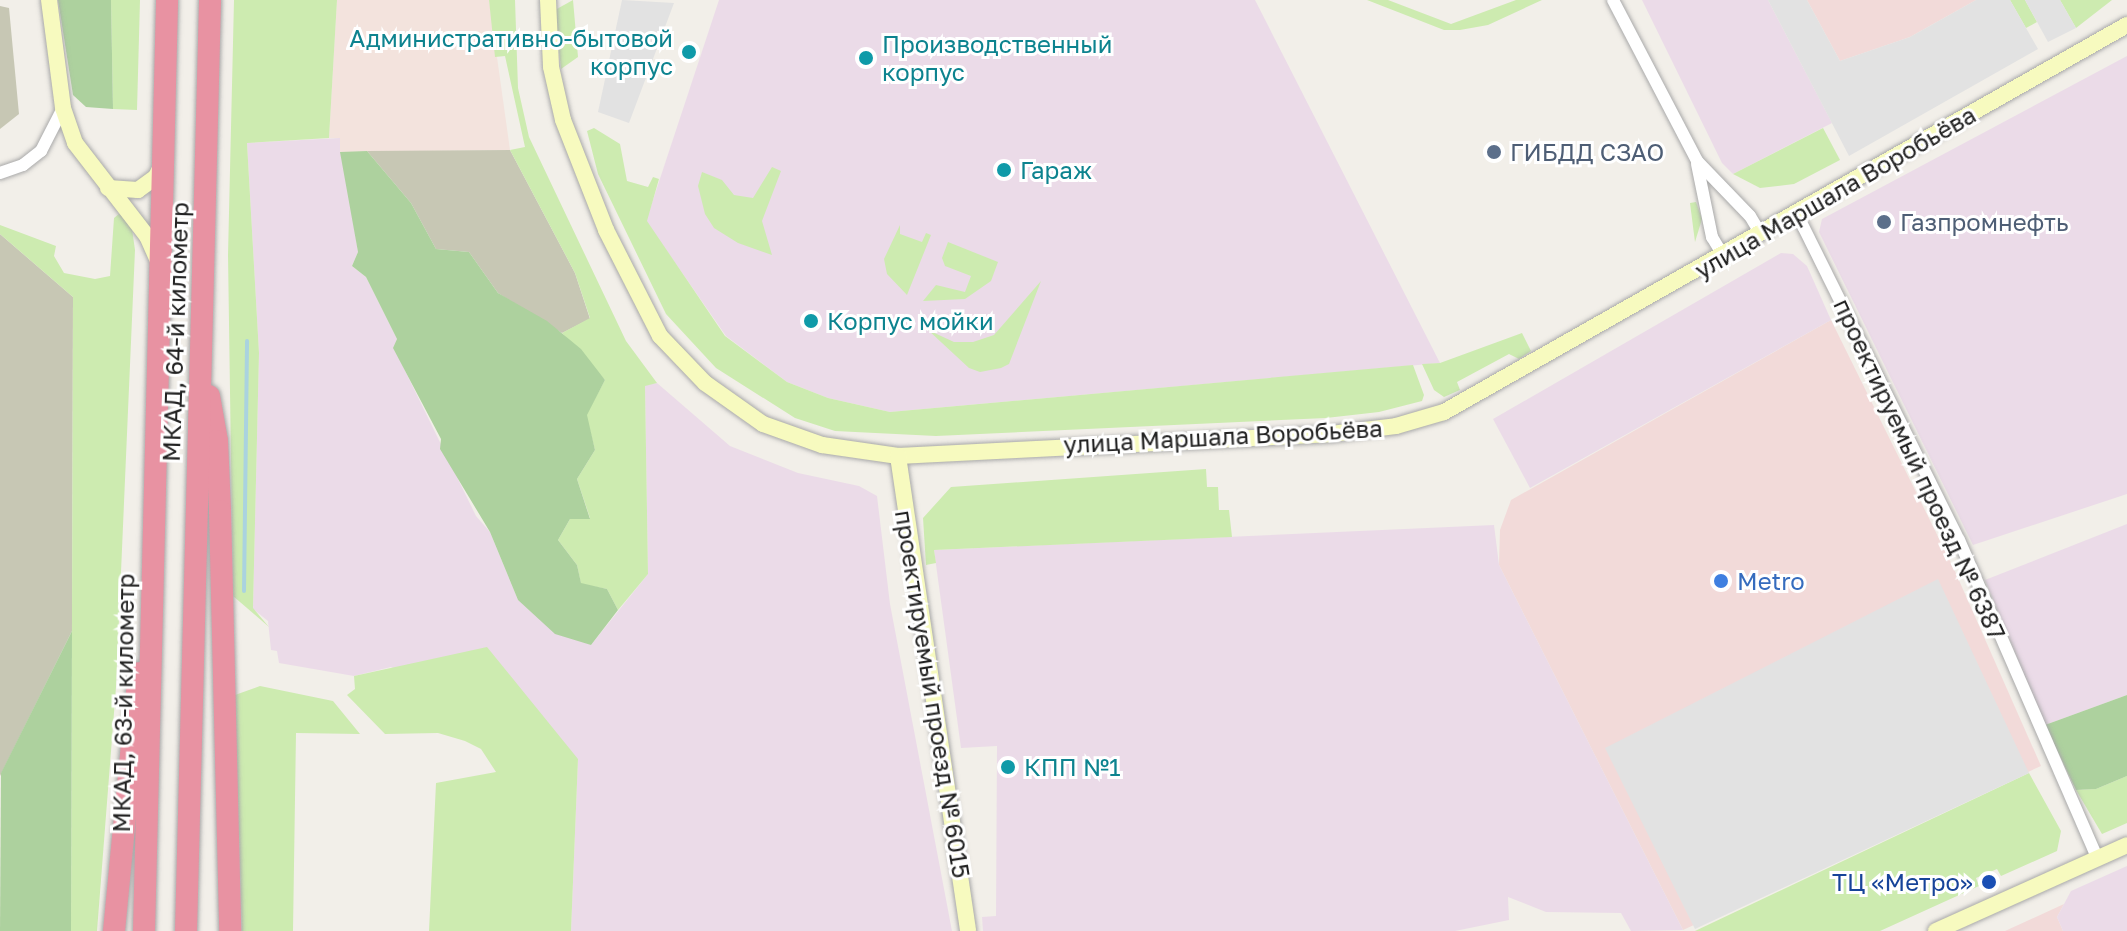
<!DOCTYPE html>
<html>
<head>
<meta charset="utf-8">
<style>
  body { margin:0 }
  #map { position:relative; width:2127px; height:931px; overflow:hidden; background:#f2efe9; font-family:"Golos Text",sans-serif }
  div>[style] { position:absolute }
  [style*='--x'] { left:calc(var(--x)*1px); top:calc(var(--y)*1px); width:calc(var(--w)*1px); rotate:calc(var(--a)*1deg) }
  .commercial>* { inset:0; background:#f2dad9 }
  .industrial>* { inset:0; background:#ebdbe8 }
  .military>* { inset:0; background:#f3e3dd }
  .construction>* { inset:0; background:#c7c7b4 }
  .grass>* { inset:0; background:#cdebb0 }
  .forest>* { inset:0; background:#add19e }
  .parking>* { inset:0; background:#e2e2e2 }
  .stream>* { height:4px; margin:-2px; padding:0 2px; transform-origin:2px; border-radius:2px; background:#aad3df }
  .roads { filter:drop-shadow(0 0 2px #a9a9a9) drop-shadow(0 0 2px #a9a9a9) }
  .street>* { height:12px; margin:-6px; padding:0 6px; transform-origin:6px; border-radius:6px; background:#fff }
  .secondary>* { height:16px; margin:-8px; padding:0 8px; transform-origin:8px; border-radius:8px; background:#f7fabf }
  .highway>* { height:22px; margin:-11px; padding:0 11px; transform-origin:11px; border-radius:11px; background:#e892a2 }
  .dots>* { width:22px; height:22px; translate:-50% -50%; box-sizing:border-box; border:4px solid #fff; border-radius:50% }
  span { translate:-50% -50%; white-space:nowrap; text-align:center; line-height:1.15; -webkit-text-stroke:6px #fff; paint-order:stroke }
  .culture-label { font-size:24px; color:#0d838f }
  .right { translate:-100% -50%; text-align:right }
  .left { translate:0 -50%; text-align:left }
  .service-label { font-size:24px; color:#4e5e75 }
  .street-label { font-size:24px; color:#222 }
  .shop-label { font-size:24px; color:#366cbe }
  .transit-label { font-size:24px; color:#164399 }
</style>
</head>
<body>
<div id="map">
  <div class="commercial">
    <i style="clip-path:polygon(1807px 0,1976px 0,1910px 37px,1840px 61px)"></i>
    <i style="clip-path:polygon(1831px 320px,1954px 569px,2041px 766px,1683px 930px,1499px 565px,1500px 530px,1511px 500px)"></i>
    <i style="clip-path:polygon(2064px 904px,2057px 917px,2063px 931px,2005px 931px)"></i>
  </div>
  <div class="industrial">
    <i style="clip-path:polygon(719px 0,1255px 0,1440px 363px,890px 412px,828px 398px,787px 382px,726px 336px,646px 221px)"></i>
    <i style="clip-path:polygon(1642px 0,1768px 0,1832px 123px,1733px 174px,1722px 163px)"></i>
    <i style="clip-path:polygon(2127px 56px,2127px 494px,1973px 545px,1819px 232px,1822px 219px)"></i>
    <i style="clip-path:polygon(340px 138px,358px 252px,352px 266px,366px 277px,397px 339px,394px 348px,476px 516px,490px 532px,518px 600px,591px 645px,648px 574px,645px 385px,657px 383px,730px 446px,798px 473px,859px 486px,877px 496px,890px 604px,952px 931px,571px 931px,578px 759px,391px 667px,354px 676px,279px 663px,277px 651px,271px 650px,268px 621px,253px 609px,259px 353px,247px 143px)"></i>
    <i style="clip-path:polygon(1781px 253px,1793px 254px,1807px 266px,1831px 320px,1530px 488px,1493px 419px)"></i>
    <i style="clip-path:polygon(2127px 524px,2127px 695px,2045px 725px,1985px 580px)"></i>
    <i style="clip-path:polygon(1494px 525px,1499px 565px,1683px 930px,1631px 931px,1621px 913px,1546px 912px,1508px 897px,1509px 920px,1455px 931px,983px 931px,982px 917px,996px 916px,997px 746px,961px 748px,934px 550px)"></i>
    <i style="clip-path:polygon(2127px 866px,2127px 931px,2063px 931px,2057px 917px,2071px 891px)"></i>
  </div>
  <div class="military">
    <i style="clip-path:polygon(337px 0,489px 0,510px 150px,340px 152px,340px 138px,329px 138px)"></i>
  </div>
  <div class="construction">
    <i style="clip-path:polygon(0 6px,9px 8px,19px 114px,0 129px)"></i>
    <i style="clip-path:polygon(510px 150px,575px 273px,590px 319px,562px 333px,498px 293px,469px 252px,436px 249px,411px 203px,367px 151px)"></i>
    <i style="clip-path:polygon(0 234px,73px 297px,72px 631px,0 776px)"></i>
  </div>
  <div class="grass">
    <i style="clip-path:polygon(111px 0,140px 0,137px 110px,113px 109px)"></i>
    <i style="clip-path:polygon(234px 0,337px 0,329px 138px,247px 143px,259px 353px,253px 608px,269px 627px,233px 596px,228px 255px)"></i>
    <i style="clip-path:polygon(489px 0,515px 0,518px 88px,529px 137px,626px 341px,657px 383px,645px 386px,648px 574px,618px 610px,607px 589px,581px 584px,577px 565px,558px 540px,570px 519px,590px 518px,577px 479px,595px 450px,586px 415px,605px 380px,562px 333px,590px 318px,575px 273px,510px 150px,525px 147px,505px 56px,495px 57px)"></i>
    <i style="clip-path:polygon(573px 0,578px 57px,561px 69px,555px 10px)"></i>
    <i style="clip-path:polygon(1367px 0,1388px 0,1451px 24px,1516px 0,1542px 0,1488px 25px,1460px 30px,1444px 30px)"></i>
    <i style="clip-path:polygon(2010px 0,2025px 0,2037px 22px,2026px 28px)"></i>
    <i style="clip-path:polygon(2060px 0,2112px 0,2076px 28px)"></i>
    <i style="clip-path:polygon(594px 128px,620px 144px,627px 181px,648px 187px,653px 177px,659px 179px,647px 221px,725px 336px,787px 382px,828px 398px,890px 412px,1413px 365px,1424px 395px,1422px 401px,1379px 412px,1326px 418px,936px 436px,835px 431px,795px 418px,716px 368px,666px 314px,598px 174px,587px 131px)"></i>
    <i style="clip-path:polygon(1823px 128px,1840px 160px,1794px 184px,1760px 188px,1733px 174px)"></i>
    <i style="clip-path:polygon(772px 167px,781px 171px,762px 221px,772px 255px,738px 243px,714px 228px,705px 214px,698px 186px,702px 172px,722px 180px,734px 195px,753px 198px)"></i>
    <i style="clip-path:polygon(1696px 202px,1702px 219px,1695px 242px,1690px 203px)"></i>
    <i style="clip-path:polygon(120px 213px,132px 229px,135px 250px,116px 687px,97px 931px,71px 931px,73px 297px,0 234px,0 225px,56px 246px,54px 256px,64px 273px,95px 279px,110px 276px,114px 218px)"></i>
    <i style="clip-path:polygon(900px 225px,900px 234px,922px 242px,926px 233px,931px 235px,907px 295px,887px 274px,884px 259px)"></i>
    <i style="clip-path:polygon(948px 242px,998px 262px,991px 281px,965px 299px,923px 301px,936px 285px,965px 292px,971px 276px,945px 266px,942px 258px)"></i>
    <i style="clip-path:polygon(1041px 281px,1009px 364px,1001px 368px,980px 372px,969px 368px,928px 330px,954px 342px,973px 342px,994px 335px)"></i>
    <i style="clip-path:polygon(1522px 333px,1531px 351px,1519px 359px,1509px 354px,1457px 382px,1460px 390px,1444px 397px,1434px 390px,1422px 364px,1440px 363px)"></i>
    <i style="clip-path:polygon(1206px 469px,1207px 487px,1218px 487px,1219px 510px,1229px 510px,1232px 537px,934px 550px,936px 563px,926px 565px,923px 518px,951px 487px)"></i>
    <i style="clip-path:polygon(487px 647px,578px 759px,571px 931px,429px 931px,436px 783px,496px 772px,481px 749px,465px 741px,438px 733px,385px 734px,347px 695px,355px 689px,354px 676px)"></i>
    <i style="clip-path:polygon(260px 686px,333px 701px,360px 734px,296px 733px,293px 931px,242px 931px,235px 695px)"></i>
    <i style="clip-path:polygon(2029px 773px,2061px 831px,2057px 851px,2001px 876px,1997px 869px,1976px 878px,1979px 886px,1880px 931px,1695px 931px)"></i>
    <i style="clip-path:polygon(2127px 776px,2127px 823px,2102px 834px,2076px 790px,2096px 789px)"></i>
  </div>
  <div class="forest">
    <i style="clip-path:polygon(58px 0,111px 0,113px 109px,86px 107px,73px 95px)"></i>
    <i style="clip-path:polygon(367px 151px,411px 203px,436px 249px,469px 252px,498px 293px,547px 321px,581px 349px,605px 380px,587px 415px,595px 450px,577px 479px,590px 519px,570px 519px,558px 540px,577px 565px,581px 583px,607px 589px,618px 610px,591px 645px,555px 634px,518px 600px,490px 532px,440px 449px,441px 439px,393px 348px,397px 339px,366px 277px,352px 266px,358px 252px,340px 152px)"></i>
    <i style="clip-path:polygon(72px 631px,71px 931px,0 931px,1px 773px)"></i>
    <i style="clip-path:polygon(2127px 695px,2127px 776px,2096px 789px,2076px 790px,2045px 725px)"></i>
  </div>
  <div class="parking">
    <i style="clip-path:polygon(622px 0,674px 3px,629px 123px,598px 112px)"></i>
    <i style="clip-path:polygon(1768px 0,1807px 0,1840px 61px,1910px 37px,1976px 0,2010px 0,2038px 49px,1849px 156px)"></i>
    <i style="clip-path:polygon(2025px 0,2060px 0,2076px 28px,2048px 42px)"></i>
    <i style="clip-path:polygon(1938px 579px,2029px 773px,1695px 929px,1605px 748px)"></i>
  </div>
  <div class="stream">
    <i style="--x:244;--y:591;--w:250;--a:-89.3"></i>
  </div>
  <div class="roads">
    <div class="street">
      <i style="--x:1613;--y:0;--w:182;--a:62.4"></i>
      <i style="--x:1697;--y:161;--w:76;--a:46.1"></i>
      <i style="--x:1750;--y:216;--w:21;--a:59"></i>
      <i style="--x:1697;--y:164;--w:75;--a:78.4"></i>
      <i style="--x:1712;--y:237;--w:21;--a:59"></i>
      <i style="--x:0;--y:173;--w:24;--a:-19"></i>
      <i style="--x:23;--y:165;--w:23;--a:-38"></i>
      <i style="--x:41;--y:151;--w:48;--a:-62.9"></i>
      <i style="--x:1797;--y:214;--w:364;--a:63.6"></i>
      <i style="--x:1959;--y:540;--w:347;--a:66.5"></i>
    </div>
    <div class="secondary">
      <i style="--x:49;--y:0;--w:109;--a:82.6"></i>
      <i style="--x:63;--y:108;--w:37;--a:71"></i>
      <i style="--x:75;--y:143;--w:118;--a:52.3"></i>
      <i style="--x:147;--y:236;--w:27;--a:66"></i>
      <i style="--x:548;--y:0;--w:67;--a:87.4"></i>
      <i style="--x:551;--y:67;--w:54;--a:77.2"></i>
      <i style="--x:563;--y:120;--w:118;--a:68.6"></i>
      <i style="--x:606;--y:230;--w:119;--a:63"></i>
      <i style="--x:660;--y:336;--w:65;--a:46.2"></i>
      <i style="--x:705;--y:383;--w:71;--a:35.3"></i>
      <i style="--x:763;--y:424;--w:63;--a:19.6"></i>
      <i style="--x:822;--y:445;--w:77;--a:8.2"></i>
      <i style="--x:898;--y:456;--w:434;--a:-2.9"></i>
      <i style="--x:1331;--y:434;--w:65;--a:-7"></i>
      <i style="--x:1396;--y:426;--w:50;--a:-16.3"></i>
      <i style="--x:1444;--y:412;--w:785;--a:-29.54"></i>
      <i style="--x:108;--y:188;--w:30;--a:4"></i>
      <i style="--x:138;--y:190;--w:22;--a:-36"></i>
      <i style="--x:156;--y:177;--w:14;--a:-65"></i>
      <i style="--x:898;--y:456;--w:480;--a:81.6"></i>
      <i style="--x:1936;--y:931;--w:209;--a:-24.2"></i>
    </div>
    <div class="highway">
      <i style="--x:209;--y:396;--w:46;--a:79.9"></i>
      <i style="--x:217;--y:441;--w:70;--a:87.5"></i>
      <i style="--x:220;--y:511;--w:420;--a:88.6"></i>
      <i style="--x:114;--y:931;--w:259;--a:-84.5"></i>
      <i style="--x:144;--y:931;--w:931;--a:-88.58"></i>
      <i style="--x:186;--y:931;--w:931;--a:-88.52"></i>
    </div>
  </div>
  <div class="dots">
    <i style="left:689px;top:52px;background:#0f9aa8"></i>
    <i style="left:866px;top:58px;background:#0f9aa8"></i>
    <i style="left:1494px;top:152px;background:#5c6f8a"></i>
    <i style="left:1004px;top:170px;background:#0f9aa8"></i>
    <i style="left:1884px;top:222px;background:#5c6f8a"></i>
    <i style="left:811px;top:321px;background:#0f9aa8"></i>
    <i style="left:1721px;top:581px;background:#3f7fe0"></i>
    <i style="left:1008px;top:767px;background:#0f9aa8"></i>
    <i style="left:1989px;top:882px;background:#1a4fb4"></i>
  </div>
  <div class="culture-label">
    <span class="right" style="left:673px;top:52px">Административно-бытовой<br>корпус</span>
    <span class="left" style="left:882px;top:58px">Производственный<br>корпус</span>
    <span class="left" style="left:1020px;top:170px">Гараж</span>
    <span class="left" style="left:827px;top:321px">Корпус мойки</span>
    <span class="left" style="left:1024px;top:767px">КПП №1</span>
  </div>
  <div class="service-label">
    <span class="left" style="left:1510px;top:152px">ГИБДД СЗАО</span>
    <span class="left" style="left:1900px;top:222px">Газпромнефть</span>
  </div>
  <div class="street-label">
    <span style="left:1835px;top:192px;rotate:-30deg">улица Маршала Воробьёва</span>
    <span style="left:175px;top:332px;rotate:-88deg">МКАД, 64-й километр</span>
    <span style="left:1223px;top:436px;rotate:-3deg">улица Маршала Воробьёва</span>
    <span style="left:1920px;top:469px;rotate:65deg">проектируемый проезд № 6387</span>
    <span style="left:933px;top:694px;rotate:81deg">проектируемый проезд № 6015</span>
    <span style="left:123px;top:703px;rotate:-89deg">МКАД, 63-й километр</span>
  </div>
  <div class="shop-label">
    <span class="left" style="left:1737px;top:581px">Metro</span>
  </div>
  <div class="transit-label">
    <span class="right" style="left:1973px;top:882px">ТЦ «Метро»</span>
  </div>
</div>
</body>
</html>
